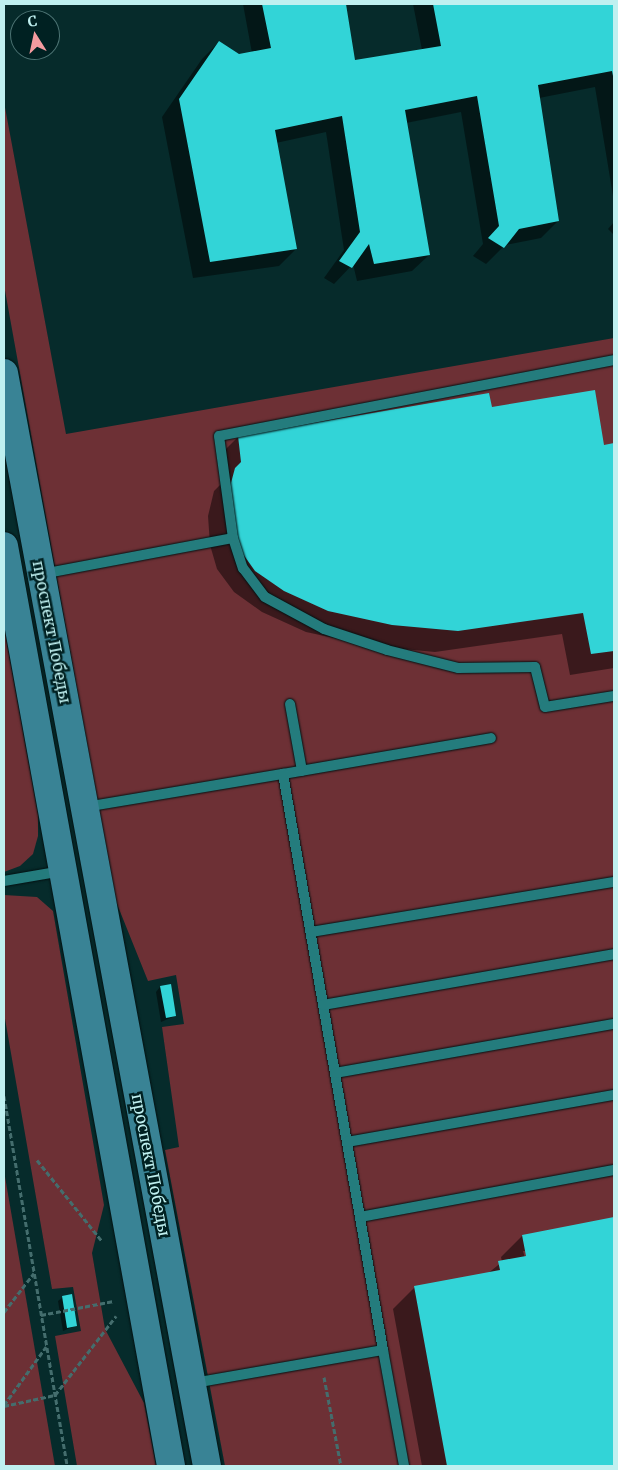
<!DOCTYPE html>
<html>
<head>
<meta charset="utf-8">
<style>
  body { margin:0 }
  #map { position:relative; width:618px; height:1470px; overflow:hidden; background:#062b2b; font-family:Merriweather,serif }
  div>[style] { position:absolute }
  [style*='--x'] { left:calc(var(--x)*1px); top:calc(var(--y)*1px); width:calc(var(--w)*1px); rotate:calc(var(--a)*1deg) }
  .green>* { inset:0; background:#6d3035 }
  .shadow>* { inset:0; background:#0007 }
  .building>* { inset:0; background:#32d4d7 }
  .path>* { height:3px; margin-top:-1.5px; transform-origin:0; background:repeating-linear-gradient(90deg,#446d6d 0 5px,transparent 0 7.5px) }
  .roads { filter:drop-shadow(0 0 1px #041011) drop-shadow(0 0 1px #041011) }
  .service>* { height:10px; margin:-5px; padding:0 5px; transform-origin:5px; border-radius:5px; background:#247c7d }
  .secondary>* { height:28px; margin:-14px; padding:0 14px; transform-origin:14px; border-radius:14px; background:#398395 }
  span { translate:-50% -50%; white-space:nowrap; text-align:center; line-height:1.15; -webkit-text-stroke:5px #002122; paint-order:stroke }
  .street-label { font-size:16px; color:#bff0f0 }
  .frame { position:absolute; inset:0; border:5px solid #bff0f0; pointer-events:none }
  .north { position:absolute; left:10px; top:10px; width:50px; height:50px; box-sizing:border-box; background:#002122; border:1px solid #4c7474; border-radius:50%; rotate:350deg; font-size:14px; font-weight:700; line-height:20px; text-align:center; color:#bff0f0 }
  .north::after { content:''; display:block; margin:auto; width:18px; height:22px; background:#f49b9f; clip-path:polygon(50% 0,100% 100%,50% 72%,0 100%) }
</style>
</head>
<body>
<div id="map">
  <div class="green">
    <i style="clip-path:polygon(4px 102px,66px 434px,614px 338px,614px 1466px,225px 1466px,165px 1150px,179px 1147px,162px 1027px,184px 1024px,176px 975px,148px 981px,115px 899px,4px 285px)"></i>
    <i style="clip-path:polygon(4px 628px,38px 815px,38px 836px,33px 854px,20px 866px,4px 872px)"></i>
    <i style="clip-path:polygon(4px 895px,37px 897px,53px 911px,104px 1205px,92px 1253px,105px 1329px,144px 1403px,156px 1466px,77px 1466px,55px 1336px,81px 1331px,73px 1287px,52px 1289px,4px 1013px)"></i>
    <i style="clip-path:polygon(4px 1171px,55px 1466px,4px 1466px)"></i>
  </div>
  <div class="shadow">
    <i style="clip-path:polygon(243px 4px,344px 4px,354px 61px,422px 50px,413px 4px,614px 4px,614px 202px,595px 87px,539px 98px,558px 221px,541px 238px,505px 245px,486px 264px,473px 256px,483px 244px,461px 112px,406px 123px,429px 255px,412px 271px,357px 281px,353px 264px,334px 284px,324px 278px,344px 250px,326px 132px,276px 143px,296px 249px,279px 266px,193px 278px,162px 117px,202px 59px,219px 42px,239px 55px,252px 53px)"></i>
    <i style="clip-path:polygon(614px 222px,614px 235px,608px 229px)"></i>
    <i style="clip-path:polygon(491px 409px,603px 446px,614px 444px,614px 668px,570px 675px,562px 634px,435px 652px,371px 646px,306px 632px,262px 612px,234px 592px,217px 569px,210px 545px,208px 516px,214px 491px,221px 484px,217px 458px,238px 437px)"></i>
    <i style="clip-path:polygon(160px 987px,175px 1016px,161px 1022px,156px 992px)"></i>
    <i style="clip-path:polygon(evenodd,614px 1219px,614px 1466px,422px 1466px,393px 1309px,415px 1287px,487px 1274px,502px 1262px,501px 1257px,522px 1236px,614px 1219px,523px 1251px,526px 1251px,528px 1262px,526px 1262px,523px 1251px)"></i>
    <i style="clip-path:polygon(63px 1297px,75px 1326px,63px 1331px,58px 1301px)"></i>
  </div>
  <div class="building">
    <i style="clip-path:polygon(262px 4px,346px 4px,355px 60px,441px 46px,433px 4px,614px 4px,614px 81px,612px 71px,538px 85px,559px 221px,519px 229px,504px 248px,488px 238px,499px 226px,477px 96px,405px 110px,430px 255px,374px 264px,369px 244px,352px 268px,339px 261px,360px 232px,342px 116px,275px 130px,297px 249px,210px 262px,179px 99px,219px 41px,239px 54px,271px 48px)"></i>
    <i style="clip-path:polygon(595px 390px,604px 445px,614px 443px,614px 651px,591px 654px,583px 613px,458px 631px,392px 625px,328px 611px,284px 591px,255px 571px,238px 547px,228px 494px,235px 468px,241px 462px,238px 436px,489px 393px,492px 407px)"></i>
    <i style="clip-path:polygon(171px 984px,176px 1016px,166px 1018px,160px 986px)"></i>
    <i style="clip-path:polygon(614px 1217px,614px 1466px,447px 1466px,414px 1286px,500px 1270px,498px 1261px,526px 1256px,522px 1235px)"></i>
    <i style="clip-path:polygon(72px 1294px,77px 1326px,67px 1328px,62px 1296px)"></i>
  </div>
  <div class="path">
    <i style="--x:4;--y:1096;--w:375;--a:80.3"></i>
    <i style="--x:37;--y:1160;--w:104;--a:51.3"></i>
    <i style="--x:4;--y:1312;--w:49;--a:-52.4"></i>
    <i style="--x:41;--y:1315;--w:74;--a:-10.9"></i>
    <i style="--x:324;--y:1377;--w:91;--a:79.2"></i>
    <i style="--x:4;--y:1405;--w:72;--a:-54.1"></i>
    <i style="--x:4;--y:1406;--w:52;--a:-12.2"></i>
    <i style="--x:55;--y:1395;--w:100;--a:-52.3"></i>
  </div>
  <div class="roads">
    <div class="service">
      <i style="--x:614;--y:360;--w:402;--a:169.1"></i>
      <i style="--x:219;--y:436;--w:103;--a:82.2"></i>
      <i style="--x:233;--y:538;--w:32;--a:72"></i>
      <i style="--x:243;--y:568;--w:36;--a:53"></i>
      <i style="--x:265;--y:597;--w:67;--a:28.5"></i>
      <i style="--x:324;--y:629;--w:66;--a:18.4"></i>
      <i style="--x:387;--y:650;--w:73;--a:14.2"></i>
      <i style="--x:458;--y:668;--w:77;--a:-0.7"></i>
      <i style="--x:535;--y:667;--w:41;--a:76"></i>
      <i style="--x:545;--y:707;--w:70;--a:-9.1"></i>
      <i style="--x:42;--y:574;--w:194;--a:-10.7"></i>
      <i style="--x:290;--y:704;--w:68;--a:79.8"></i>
      <i style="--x:283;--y:774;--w:211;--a:-9.8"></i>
      <i style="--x:85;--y:807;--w:201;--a:-9.5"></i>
      <i style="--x:283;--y:774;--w:585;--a:80.15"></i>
      <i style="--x:383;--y:1350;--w:193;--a:170.1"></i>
      <i style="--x:4;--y:881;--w:59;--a:-9.8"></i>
      <i style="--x:311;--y:932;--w:307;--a:-9.4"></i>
      <i style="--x:323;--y:1005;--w:295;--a:-9.9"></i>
      <i style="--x:335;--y:1073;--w:283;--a:-10"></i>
      <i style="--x:347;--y:1142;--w:271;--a:-10"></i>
      <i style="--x:360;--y:1217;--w:258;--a:-10.5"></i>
      <i style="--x:383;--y:1350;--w:118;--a:79.7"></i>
    </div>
    <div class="secondary">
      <i style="--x:4;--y:373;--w:1112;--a:79.48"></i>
      <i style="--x:4;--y:546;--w:935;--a:79.71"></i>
    </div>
  </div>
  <div class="street-label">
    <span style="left:52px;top:632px;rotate:79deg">проспект Победы</span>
    <span style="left:151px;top:1165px;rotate:79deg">проспект Победы</span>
  </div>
  <div class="frame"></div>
  <div class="north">С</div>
</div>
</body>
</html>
